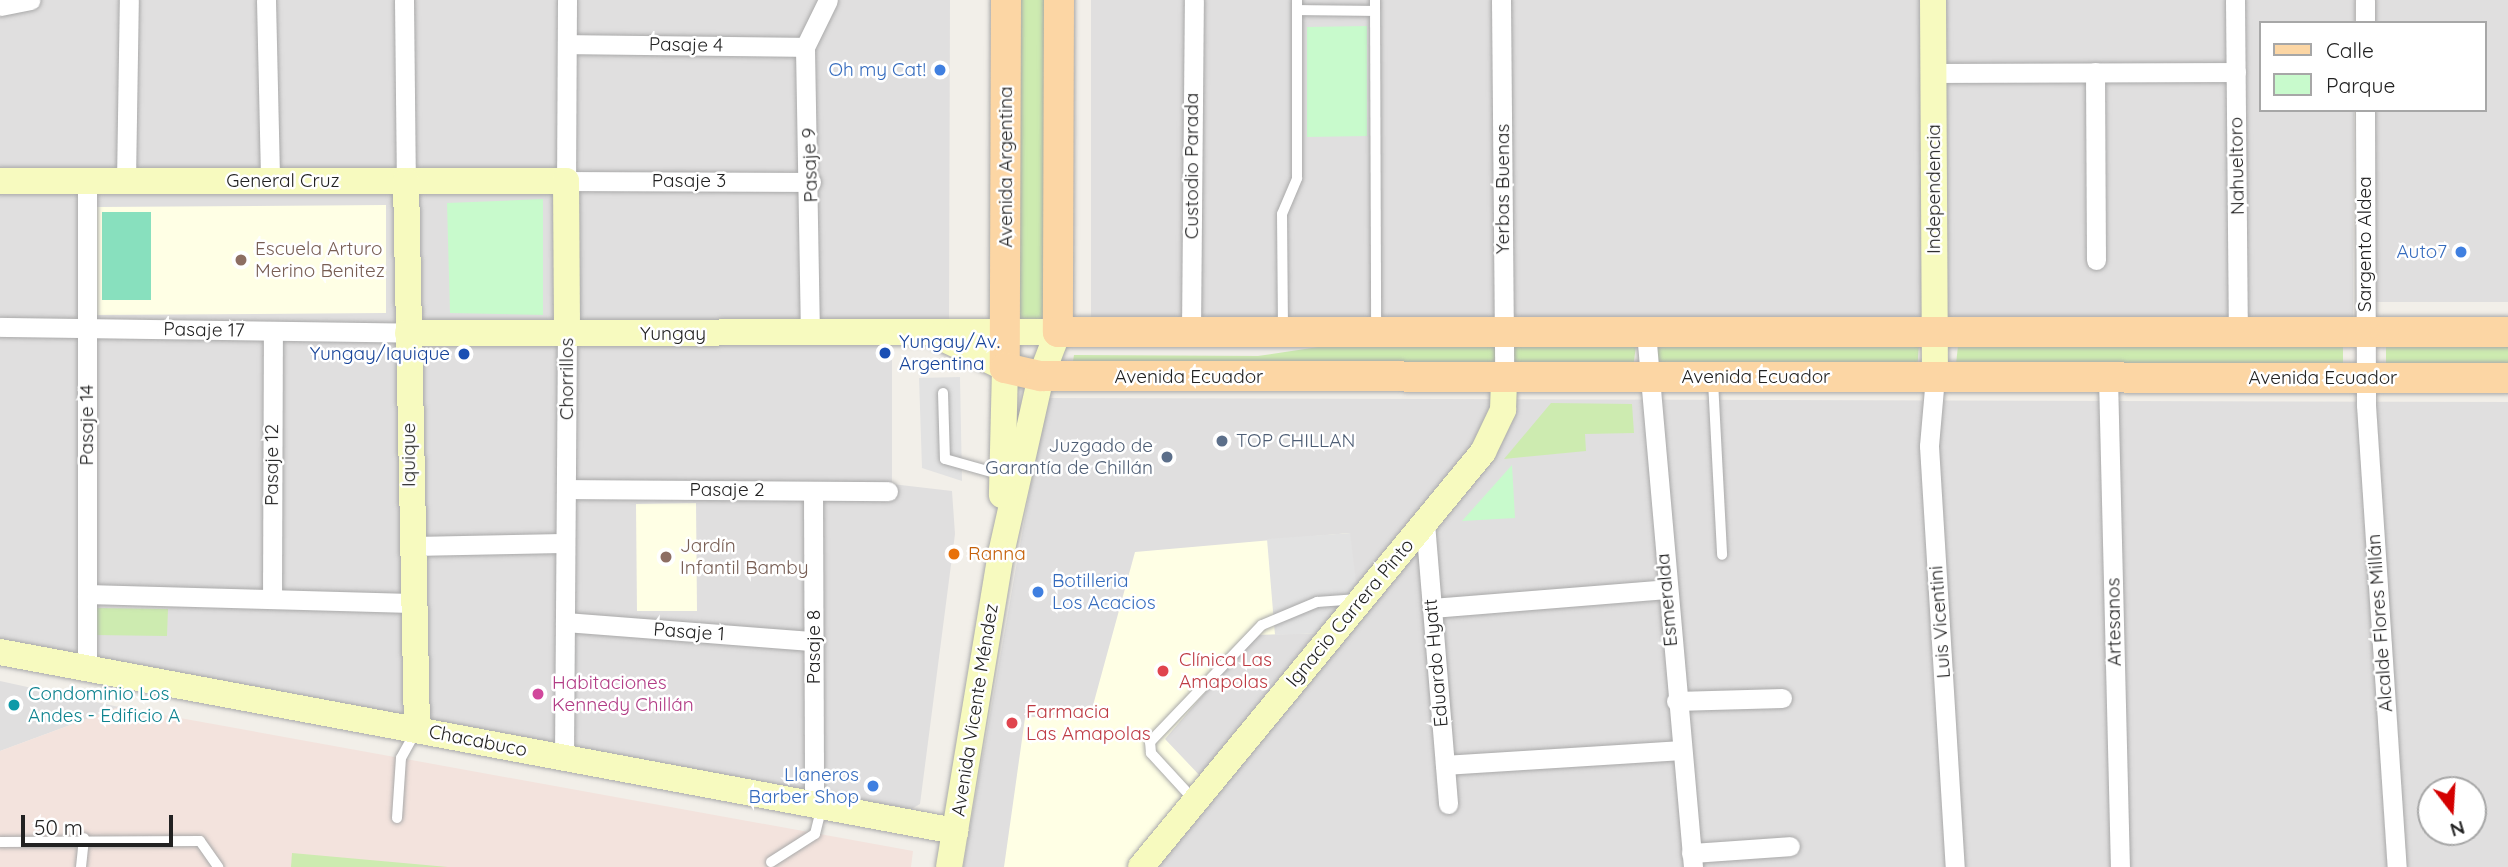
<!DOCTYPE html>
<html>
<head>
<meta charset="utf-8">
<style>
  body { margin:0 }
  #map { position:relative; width:2508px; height:867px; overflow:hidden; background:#f2efe9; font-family:Quicksand,sans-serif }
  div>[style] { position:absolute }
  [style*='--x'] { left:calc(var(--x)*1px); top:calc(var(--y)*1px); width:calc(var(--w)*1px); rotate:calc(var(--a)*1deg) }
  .residential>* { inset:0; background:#e0dfdf }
  .education>* { inset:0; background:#ffffe5 }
  .military>* { inset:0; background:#f3e3dd }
  .grass>* { inset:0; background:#cdebb0 }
  .park>* { inset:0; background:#c8facc }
  .pitch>* { inset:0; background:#88e0be }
  .parking>* { inset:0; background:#e2e2e2 }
  .roads { filter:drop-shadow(0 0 2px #a9a9a9) drop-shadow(0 0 2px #a9a9a9) }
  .lane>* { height:10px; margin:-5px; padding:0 5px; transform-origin:5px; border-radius:5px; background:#fff }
  .street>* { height:19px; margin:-9.5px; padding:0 9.5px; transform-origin:9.5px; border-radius:9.5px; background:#fff }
  .secondary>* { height:26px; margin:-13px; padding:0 13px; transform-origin:13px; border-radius:13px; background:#f7fabf }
  .primary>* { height:30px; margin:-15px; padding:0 15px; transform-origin:15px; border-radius:15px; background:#fcd6a4 }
  .dots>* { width:19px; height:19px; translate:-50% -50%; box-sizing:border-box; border:4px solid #fff; border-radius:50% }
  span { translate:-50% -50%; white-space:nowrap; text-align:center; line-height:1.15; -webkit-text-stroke:5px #fff; paint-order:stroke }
  .street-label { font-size:19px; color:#222 }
  .shop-label { font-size:19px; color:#366cbe }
  .right { translate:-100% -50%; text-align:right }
  .left { translate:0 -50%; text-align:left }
  .education-label { font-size:19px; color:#785e54 }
  .transit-label { font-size:19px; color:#164399 }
  .service-label { font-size:19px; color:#4e5e75 }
  .food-label { font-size:19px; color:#c56008 }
  .health-label { font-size:19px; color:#be3a42 }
  .hotel-label { font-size:19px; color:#b23c85 }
  .culture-label { font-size:19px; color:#0d838f }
  .legend { position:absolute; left:2259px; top:21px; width:228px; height:91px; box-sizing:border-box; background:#fff; border:2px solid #a7a7a7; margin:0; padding:9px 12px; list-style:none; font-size:21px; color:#222 }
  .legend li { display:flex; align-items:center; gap:14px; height:35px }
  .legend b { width:35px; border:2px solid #a7a7a7 }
  .north { position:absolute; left:2417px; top:776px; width:70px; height:70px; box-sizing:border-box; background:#fff; border:2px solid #a7a7a7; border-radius:50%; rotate:163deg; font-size:19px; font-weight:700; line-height:28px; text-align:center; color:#222 }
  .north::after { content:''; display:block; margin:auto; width:24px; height:32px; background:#d40000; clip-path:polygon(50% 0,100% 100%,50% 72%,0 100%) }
  .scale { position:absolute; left:21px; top:815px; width:152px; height:32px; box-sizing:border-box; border:4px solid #222; border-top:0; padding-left:9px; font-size:21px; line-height:24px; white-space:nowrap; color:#222; -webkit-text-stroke:5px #fff; paint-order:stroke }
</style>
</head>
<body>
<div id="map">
  <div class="residential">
    <i style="clip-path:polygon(0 0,950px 0,949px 327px,892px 327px,892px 484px,952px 491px,955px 534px,920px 804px,910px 810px,0 647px)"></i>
    <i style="clip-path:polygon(1091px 0,2355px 0,2355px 23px,2261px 23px,2261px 110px,2354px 110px,2353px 325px,1091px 325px)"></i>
    <i style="clip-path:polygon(2368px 0,2508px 0,2508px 302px,2369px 302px,2368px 110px,2485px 110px,2485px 23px,2368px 23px)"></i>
    <i style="clip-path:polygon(evenodd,1046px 398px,2508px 402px,2508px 867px,963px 867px,1046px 398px,2431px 790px,2473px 790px,2473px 832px,2431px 832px,2431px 790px)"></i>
    <i style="clip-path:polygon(0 681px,119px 707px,0 751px)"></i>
  </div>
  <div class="education">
    <i style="clip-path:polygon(386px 205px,386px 313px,97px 315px,97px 207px)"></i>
    <i style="clip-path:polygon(696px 503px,697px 611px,637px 611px,636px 504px)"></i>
    <i style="clip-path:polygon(1350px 533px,1324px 633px,1255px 635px,1165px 739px,1203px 779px,1127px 867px,1004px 867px,1025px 718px,1063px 714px,1065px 707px,1092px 709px,1135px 552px)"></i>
  </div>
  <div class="military">
    <i style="clip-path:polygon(119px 707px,913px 851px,911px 867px,0 867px,0 751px)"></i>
  </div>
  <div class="grass">
    <i style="clip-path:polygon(1014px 0,1045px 0,1044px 322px,1016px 322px)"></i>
    <i style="clip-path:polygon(2343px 340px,2343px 372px,1955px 373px,1958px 346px)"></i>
    <i style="clip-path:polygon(1919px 343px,1917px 373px,1655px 375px,1655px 346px)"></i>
    <i style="clip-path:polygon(2386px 345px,2508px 345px,2508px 374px,2386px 373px)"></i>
    <i style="clip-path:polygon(1325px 346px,1636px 346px,1633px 368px,1072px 368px,1074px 355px,1258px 356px)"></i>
    <i style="clip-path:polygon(1551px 403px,1632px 404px,1634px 433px,1585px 434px,1586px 451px,1504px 459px)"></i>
    <i style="clip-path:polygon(93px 608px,168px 609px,167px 636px,93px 635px)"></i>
    <i style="clip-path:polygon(292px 853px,448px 867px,291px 867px)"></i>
  </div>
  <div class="park">
    <i style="clip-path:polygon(1367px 26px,1367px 136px,1307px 137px,1307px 27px)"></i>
    <i style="clip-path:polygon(543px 199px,543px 315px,450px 313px,447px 203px)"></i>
    <i style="clip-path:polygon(1512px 465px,1515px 518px,1462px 521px)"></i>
  </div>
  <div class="pitch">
    <i style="clip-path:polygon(102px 212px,151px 212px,151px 300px,102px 300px)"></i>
  </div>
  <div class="parking">
    <i style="clip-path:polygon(960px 377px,962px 481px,922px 468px,919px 378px)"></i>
    <i style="clip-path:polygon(1350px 533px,1357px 590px,1324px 633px,1275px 635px,1267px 539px)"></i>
  </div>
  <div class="roads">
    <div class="lane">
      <i style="--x:1375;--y:0;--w:328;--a:89.8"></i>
      <i style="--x:1297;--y:10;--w:78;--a:0.7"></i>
      <i style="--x:1283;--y:329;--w:115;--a:-90.5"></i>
      <i style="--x:1282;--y:214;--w:39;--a:-67"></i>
      <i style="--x:1297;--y:178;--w:178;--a:-90"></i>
      <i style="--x:1713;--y:381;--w:174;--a:87"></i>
      <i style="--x:943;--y:393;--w:66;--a:88.3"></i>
      <i style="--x:945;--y:459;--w:59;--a:15.7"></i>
      <i style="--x:1194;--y:800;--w:64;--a:-132.5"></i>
      <i style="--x:1151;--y:753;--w:11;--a:-95"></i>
      <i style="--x:1150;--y:742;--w:162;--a:-46.3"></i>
      <i style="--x:1262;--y:625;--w:60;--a:-22.7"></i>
      <i style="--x:1317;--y:602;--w:41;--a:-4.2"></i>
      <i style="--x:397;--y:818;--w:60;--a:-86.2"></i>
      <i style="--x:401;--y:758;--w:29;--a:-61"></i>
      <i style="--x:0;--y:842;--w:200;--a:-0.3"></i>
      <i style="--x:200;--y:841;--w:32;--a:55"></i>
      <i style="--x:771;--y:862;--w:52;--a:-32.5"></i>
      <i style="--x:815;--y:834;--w:29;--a:-76"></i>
      <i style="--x:81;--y:867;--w:29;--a:-84"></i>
    </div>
    <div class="street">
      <i style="--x:266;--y:0;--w:181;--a:88.7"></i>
      <i style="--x:404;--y:0;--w:181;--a:89.4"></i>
      <i style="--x:567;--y:0;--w:181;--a:90.3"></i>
      <i style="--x:566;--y:181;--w:245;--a:0.2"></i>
      <i style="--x:1501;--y:0;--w:378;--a:89.5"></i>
      <i style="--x:2235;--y:0;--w:333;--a:89.5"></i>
      <i style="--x:2365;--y:0;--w:23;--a:90"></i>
      <i style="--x:0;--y:6;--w:31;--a:-11"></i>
      <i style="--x:567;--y:44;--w:238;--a:0.7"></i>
      <i style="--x:2095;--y:72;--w:188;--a:89.7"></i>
      <i style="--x:1934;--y:73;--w:302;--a:-0.2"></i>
      <i style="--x:2365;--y:110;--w:295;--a:89.8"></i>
      <i style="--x:2366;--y:405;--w:463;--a:86.2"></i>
      <i style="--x:126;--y:181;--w:181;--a:-89.1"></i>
      <i style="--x:0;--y:327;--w:408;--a:0.8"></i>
      <i style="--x:1191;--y:332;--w:332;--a:-89.5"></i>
      <i style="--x:1646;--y:332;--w:537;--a:84.98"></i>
      <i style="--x:810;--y:335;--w:288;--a:-91"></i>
      <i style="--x:805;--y:47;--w:52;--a:-63.9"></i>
      <i style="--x:1935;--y:377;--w:69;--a:95"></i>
      <i style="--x:1929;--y:446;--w:422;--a:86.5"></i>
      <i style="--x:2108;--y:378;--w:489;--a:88.6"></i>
      <i style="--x:566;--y:489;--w:322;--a:0.4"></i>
      <i style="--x:813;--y:491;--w:313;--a:89.8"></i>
      <i style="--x:1425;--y:523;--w:282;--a:85.3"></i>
      <i style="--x:410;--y:546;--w:155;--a:-1.1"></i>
      <i style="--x:87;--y:594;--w:324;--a:1.6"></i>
      <i style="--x:272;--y:599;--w:268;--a:-89.8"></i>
      <i style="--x:1432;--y:608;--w:235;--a:-4.6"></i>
      <i style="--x:565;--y:622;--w:250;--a:4.4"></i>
      <i style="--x:87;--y:669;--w:488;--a:-90"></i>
      <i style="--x:1676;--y:701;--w:106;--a:-1.6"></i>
      <i style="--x:564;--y:757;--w:424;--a:-89.6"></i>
      <i style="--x:1445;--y:765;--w:236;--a:-3.6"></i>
      <i style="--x:1691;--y:853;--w:99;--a:-4"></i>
    </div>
    <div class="secondary">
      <i style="--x:1933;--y:0;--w:377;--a:89.7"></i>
      <i style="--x:0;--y:181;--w:566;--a:0"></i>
      <i style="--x:566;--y:181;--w:152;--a:89.6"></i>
      <i style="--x:406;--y:181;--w:548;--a:88.85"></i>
      <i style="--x:408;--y:333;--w:650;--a:-0.09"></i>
      <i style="--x:1058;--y:332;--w:47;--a:111.1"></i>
      <i style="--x:1041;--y:376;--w:181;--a:102.7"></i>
      <i style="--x:1001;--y:553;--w:318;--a:99.4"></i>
      <i style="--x:938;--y:336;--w:74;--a:25.5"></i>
      <i style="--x:1005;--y:368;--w:127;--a:91.4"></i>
      <i style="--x:0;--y:652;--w:972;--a:10.62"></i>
      <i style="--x:1141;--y:867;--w:538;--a:-50.51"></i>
      <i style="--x:1483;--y:452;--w:47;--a:-64.5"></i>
      <i style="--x:1503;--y:410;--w:32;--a:-88"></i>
    </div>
    <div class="primary">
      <i style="--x:1006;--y:0;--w:368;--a:90.2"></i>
      <i style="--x:1005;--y:368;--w:37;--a:13"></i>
      <i style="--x:1041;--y:376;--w:1467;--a:0.08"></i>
      <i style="--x:1059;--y:0;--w:332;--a:90.2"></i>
      <i style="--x:1058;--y:332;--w:1450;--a:0"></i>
    </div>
  </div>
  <div class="dots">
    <i style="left:940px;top:70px;background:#3f7fe0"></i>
    <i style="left:2461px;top:252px;background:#3f7fe0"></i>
    <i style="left:241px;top:260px;background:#8d6e63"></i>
    <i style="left:885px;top:353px;background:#1a4fb4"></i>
    <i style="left:464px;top:354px;background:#1a4fb4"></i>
    <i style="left:1222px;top:441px;background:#5c6f8a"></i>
    <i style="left:1167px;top:457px;background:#5c6f8a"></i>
    <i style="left:954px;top:554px;background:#e8710a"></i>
    <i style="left:666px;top:557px;background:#8d6e63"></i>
    <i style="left:1038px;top:592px;background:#3f7fe0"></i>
    <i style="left:1163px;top:671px;background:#e0444e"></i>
    <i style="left:538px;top:694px;background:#d1479c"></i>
    <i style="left:14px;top:705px;background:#0f9aa8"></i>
    <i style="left:1012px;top:723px;background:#e0444e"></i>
    <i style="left:873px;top:786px;background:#3f7fe0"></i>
  </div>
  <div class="street-label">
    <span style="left:686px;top:45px;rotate:1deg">Pasaje 4</span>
    <span style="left:810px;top:165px;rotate:-92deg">Pasaje 9</span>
    <span style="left:1192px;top:166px;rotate:-90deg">Custodio Parada</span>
    <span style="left:2237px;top:166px;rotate:-91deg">Nahueltoro</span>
    <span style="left:1006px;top:167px;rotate:-90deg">Avenida Argentina</span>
    <span style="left:283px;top:181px">General Cruz</span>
    <span style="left:689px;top:181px">Pasaje 3</span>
    <span style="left:1503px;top:189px;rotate:-90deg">Yerbas Buenas</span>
    <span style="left:1934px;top:189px;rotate:-90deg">Independencia</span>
    <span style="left:2365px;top:244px;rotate:-90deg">Sargento Aldea</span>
    <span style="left:204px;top:330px;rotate:1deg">Pasaje 17</span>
    <span style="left:673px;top:334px">Yungay</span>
    <span style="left:1189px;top:377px">Avenida Ecuador</span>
    <span style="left:1756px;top:377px">Avenida Ecuador</span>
    <span style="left:2323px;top:378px">Avenida Ecuador</span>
    <span style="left:567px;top:379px;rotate:-90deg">Chorrillos</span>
    <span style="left:87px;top:425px;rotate:-90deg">Pasaje 14</span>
    <span style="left:409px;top:455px;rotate:-90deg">Iquique</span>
    <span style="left:272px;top:465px;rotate:-90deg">Pasaje 12</span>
    <span style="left:727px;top:490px">Pasaje 2</span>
    <span style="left:1667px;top:600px;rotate:-95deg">Esmeralda</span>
    <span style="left:1350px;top:613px;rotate:-50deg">Ignacio Carrera Pinto</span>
    <span style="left:1940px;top:622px;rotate:-94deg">Luis Vicentini</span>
    <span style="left:2114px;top:622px;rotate:-91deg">Artesanos</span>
    <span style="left:2380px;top:623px;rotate:-94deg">Alcalde Flores Millán</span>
    <span style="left:689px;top:632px;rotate:4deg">Pasaje 1</span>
    <span style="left:814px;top:647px;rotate:-90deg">Pasaje 8</span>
    <span style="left:1436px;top:663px;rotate:-95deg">Eduardo Hyatt</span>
    <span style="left:975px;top:710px;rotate:-81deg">Avenida Vicente Méndez</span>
    <span style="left:478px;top:741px;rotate:11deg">Chacabuco</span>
  </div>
  <div class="shop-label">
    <span class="right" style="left:926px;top:70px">Oh my Cat!</span>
    <span class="right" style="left:2447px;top:252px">Auto7</span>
    <span class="left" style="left:1052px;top:592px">Botilleria<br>Los Acacios</span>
    <span class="right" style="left:859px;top:786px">Llaneros<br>Barber Shop</span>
  </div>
  <div class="education-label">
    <span class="left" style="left:255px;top:260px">Escuela Arturo<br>Merino Benitez</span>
    <span class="left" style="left:680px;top:557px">Jardín<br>Infantil Bamby</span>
  </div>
  <div class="transit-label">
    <span class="left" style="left:899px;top:353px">Yungay/Av.<br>Argentina</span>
    <span class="right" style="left:450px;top:354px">Yungay/Iquique</span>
  </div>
  <div class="service-label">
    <span class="left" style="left:1236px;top:441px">TOP CHILLAN</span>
    <span class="right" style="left:1153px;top:457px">Juzgado de<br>Garantía de Chillán</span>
  </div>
  <div class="food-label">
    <span class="left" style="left:968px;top:554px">Ranna</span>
  </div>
  <div class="health-label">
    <span class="left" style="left:1179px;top:671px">Clínica Las<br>Amapolas</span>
    <span class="left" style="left:1026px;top:723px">Farmacia<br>Las Amapolas</span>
  </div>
  <div class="hotel-label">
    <span class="left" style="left:552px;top:694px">Habitaciones<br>Kennedy Chillán</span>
  </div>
  <div class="culture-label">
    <span class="left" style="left:28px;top:705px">Condominio Los<br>Andes - Edificio A</span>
  </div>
  <ul class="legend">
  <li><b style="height:9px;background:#fcd6a4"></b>Calle</li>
  <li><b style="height:19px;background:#c8facc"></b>Parque</li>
  </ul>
  <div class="north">N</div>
  <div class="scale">50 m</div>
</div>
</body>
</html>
